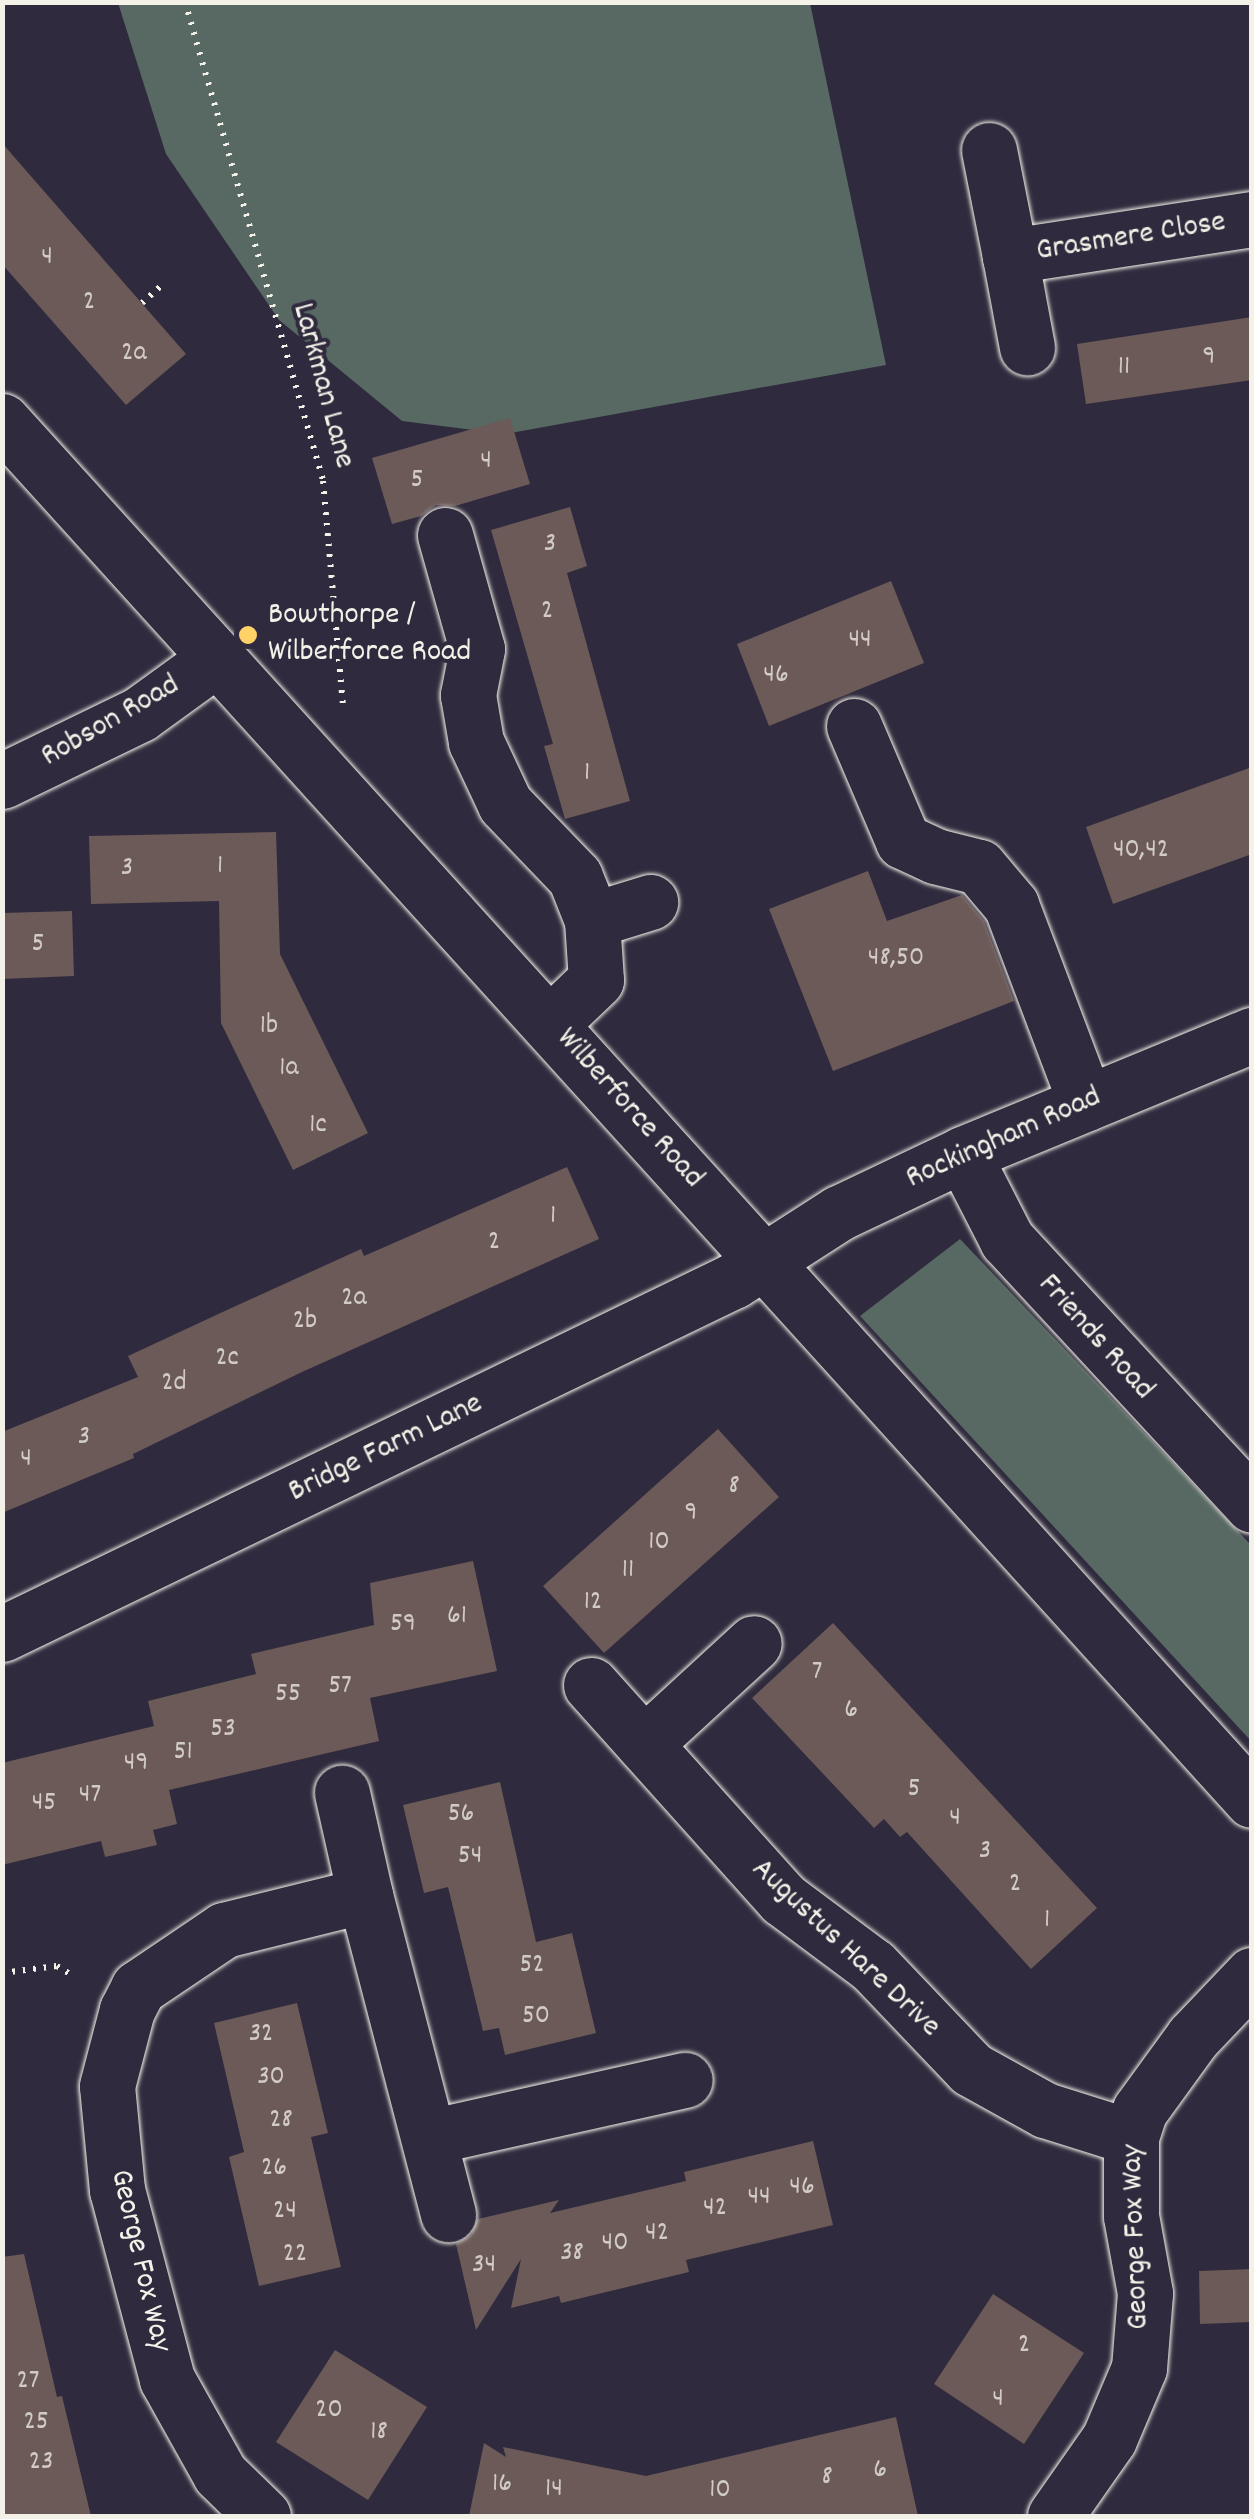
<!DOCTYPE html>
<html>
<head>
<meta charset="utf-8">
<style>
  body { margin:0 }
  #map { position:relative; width:1254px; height:2519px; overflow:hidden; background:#2f2a3d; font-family:Dekko,sans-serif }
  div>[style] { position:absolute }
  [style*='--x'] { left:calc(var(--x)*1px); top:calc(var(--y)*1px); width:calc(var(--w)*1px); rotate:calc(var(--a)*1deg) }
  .green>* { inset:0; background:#576962 }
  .building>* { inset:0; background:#6b5a58 }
  .path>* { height:6px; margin-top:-3px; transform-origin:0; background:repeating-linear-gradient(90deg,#f4f1e8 0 2.5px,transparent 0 10.5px) }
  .roads { filter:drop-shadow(0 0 2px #f4f1e8) drop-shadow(0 0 2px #f4f1e8) }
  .minor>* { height:55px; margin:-27.5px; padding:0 27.5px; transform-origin:27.5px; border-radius:27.5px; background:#2f2a3d }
  .dots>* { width:28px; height:28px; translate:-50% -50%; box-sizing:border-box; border:5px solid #2f2a3d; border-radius:50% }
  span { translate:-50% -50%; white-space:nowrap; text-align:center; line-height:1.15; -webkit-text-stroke:8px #2f2a3d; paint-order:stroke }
  .number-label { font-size:28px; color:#d2cbc4 }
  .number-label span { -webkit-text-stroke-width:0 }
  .street-label { font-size:32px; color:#f4f1e8 }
  .poi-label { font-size:32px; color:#f4f1e8 }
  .left { translate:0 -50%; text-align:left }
  .frame { position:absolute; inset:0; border:5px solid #f4f1e8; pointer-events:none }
</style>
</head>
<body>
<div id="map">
  <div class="green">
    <i style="clip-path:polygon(118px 3px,810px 3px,886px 365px,505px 434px,402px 421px,279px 320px,166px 154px)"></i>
    <i style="clip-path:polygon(960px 1239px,1251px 1545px,1251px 1741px,860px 1316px)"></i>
  </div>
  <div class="building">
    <i style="clip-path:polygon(2px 143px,186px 354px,126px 405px,2px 264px)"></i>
    <i style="clip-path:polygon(1252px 317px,1252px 380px,1086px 404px,1077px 344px)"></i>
    <i style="clip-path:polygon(510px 418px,530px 484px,455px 506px,436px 505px,421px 516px,392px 524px,372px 458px)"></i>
    <i style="clip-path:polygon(570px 507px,587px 566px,567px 573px,630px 801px,565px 819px,544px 746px,553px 744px,491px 530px)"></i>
    <i style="clip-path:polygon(891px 581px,924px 663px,769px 726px,737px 644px)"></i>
    <i style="clip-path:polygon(1252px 767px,1252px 854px,1113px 904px,1086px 827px)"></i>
    <i style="clip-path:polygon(276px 832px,280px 954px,368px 1133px,293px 1170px,221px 1023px,219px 901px,91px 904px,89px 836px)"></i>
    <i style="clip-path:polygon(868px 871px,887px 921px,962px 895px,984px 921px,1014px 1001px,833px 1071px,769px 909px)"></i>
    <i style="clip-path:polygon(72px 911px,74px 976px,2px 979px,2px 913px)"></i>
    <i style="clip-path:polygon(567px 1167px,599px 1239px,302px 1372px,133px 1454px,134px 1458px,2px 1513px,2px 1432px,138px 1377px,128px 1356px,227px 1310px,361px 1249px,364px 1256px)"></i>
    <i style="clip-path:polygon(718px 1429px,779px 1497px,604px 1653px,543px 1586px)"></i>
    <i style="clip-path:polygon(473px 1561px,497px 1671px,370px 1698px,379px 1741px,169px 1790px,177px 1824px,153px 1830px,157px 1845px,105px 1857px,101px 1841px,2px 1865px,2px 1763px,154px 1726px,148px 1701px,256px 1674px,251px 1654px,374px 1625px,370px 1583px)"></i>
    <i style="clip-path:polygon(833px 1623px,1097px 1908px,1031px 1969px,907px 1832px,900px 1837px,884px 1819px,874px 1828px,752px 1698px)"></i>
    <i style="clip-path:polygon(500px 1782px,536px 1942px,572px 1933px,596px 2033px,505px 2055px,499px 2028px,483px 2031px,448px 1887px,424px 1893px,403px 1805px)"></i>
    <i style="clip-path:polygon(297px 2003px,328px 2133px,311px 2137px,341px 2267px,259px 2286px,229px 2157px,244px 2152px,214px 2023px)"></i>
    <i style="clip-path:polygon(813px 2141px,833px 2225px,686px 2260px,689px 2272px,561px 2303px,559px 2296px,511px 2308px,521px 2259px,476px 2330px,456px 2244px,471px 2235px,478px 2219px,559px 2200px,550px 2213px,686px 2181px,684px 2172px)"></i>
    <i style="clip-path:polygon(24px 2254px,57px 2397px,62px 2396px,91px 2516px,2px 2516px,2px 2257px)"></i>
    <i style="clip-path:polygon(1252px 2269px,1252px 2322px,1200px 2324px,1199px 2271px)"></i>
    <i style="clip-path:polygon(993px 2294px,1084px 2353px,1024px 2444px,934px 2384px)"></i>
    <i style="clip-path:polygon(335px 2350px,427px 2407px,368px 2500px,276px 2442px)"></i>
    <i style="clip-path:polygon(896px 2417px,918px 2516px,469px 2516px,484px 2443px,506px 2457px,503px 2447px,646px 2476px)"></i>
  </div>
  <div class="path">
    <i style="--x:185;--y:2;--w:498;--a:73.9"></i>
    <i style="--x:323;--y:481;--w:223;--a:84.9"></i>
    <i style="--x:142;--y:303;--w:27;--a:-42"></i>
    <i style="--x:2;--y:1973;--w:55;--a:-7.3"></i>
    <i style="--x:57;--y:1966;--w:19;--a:32"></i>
  </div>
  <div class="roads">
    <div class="minor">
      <i style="--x:989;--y:150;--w:108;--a:78.8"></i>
      <i style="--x:1010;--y:256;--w:245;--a:-8.7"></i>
      <i style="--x:1010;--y:256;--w:93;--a:79.4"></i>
      <i style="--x:2;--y:421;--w:1861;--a:47.81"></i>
      <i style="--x:445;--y:535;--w:118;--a:74.3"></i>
      <i style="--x:477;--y:649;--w:47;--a:101.1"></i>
      <i style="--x:468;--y:695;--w:48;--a:80.3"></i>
      <i style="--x:476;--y:742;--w:68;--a:64.9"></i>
      <i style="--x:505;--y:804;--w:101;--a:46.2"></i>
      <i style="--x:575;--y:877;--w:46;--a:68.4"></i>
      <i style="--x:592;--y:920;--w:60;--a:86.2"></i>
      <i style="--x:596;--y:980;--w:62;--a:136.3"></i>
      <i style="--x:854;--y:726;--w:125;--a:66.9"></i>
      <i style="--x:903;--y:841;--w:35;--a:25"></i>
      <i style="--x:935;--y:856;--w:45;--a:14"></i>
      <i style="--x:979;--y:867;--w:50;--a:49.9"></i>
      <i style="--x:1011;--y:905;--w:212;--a:69.3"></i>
      <i style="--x:2;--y:781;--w:153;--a:-25.9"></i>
      <i style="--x:140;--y:714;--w:94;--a:-35.9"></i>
      <i style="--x:592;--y:920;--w:61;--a:-17.2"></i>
      <i style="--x:963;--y:1154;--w:97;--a:62.9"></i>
      <i style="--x:1007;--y:1240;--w:361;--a:47.2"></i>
      <i style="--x:2;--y:1634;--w:812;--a:-25.78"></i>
      <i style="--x:733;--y:1281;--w:126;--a:-32.7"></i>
      <i style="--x:839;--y:1213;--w:137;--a:-25.4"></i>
      <i style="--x:963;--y:1154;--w:313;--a:-22.4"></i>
      <i style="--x:591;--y:1685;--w:288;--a:48.1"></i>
      <i style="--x:783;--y:1899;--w:112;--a:36.7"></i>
      <i style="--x:873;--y:1966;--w:142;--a:46.4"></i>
      <i style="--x:971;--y:2069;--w:85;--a:29"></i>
      <i style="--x:1045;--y:2110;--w:90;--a:17.4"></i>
      <i style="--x:644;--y:1744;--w:149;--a:-42.6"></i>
      <i style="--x:365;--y:1895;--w:330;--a:75.4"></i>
      <i style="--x:429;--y:2137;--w:262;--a:-12.6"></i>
      <i style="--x:263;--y:2516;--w:60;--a:-135.7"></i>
      <i style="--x:220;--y:2474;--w:109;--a:-119.2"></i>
      <i style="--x:167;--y:2379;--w:196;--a:-104.8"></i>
      <i style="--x:117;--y:2190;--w:104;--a:-95.5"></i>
      <i style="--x:107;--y:2086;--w:79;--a:-75.3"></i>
      <i style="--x:127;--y:2010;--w:25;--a:-63"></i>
      <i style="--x:138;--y:1988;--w:104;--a:-34"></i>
      <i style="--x:224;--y:1930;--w:145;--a:-13.9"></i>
      <i style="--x:365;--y:1895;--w:105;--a:-102.7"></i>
      <i style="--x:1055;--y:2516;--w:94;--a:-55"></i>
      <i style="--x:1109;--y:2439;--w:77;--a:-67.1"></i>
      <i style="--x:1139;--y:2368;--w:75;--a:-85.4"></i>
      <i style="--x:1145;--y:2293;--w:78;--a:-100.3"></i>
      <i style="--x:1131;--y:2216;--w:79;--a:-90"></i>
      <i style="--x:1131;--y:2137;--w:28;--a:-72"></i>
      <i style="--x:1140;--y:2110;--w:90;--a:-54"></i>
      <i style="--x:1193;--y:2037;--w:86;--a:-46.4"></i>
    </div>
  </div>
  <div class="dots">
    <i style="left:248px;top:635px;background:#ffd166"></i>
  </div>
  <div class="number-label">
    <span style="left:47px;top:258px">4</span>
    <span style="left:89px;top:303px">2</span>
    <span style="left:134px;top:354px">2a</span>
    <span style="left:1209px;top:358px">9</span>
    <span style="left:1124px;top:368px">11</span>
    <span style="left:486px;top:462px">4</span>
    <span style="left:417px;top:481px">5</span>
    <span style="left:550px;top:545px">3</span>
    <span style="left:547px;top:612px">2</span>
    <span style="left:860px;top:641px">44</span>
    <span style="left:776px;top:676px">46</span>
    <span style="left:587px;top:774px">1</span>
    <span style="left:1141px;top:851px">40,42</span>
    <span style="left:220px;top:867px">1</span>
    <span style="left:127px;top:869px">3</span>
    <span style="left:38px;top:945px">5</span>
    <span style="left:896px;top:959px">48,50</span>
    <span style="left:269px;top:1027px">1b</span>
    <span style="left:289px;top:1069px">1a</span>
    <span style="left:318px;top:1126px">1c</span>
    <span style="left:553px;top:1217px">1</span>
    <span style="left:494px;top:1243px">2</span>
    <span style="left:354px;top:1299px">2a</span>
    <span style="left:305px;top:1322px">2b</span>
    <span style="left:227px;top:1359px">2c</span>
    <span style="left:174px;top:1384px">2d</span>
    <span style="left:84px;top:1438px">3</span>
    <span style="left:26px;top:1460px">4</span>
    <span style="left:734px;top:1487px">8</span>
    <span style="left:691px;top:1514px">9</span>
    <span style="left:659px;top:1543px">10</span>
    <span style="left:628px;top:1571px">11</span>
    <span style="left:593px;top:1603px">12</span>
    <span style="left:457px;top:1617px">61</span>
    <span style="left:403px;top:1625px">59</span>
    <span style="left:817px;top:1673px">7</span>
    <span style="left:340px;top:1687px">57</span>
    <span style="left:288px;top:1695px">55</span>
    <span style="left:851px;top:1711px">6</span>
    <span style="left:223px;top:1730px">53</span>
    <span style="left:183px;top:1753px">51</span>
    <span style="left:136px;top:1764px">49</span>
    <span style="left:914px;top:1790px">5</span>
    <span style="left:90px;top:1796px">47</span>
    <span style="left:44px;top:1804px">45</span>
    <span style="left:461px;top:1815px">56</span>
    <span style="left:955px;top:1819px">4</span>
    <span style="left:985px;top:1852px">3</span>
    <span style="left:470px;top:1857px">54</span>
    <span style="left:1015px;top:1885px">2</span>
    <span style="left:1047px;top:1921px">1</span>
    <span style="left:532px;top:1966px">52</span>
    <span style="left:536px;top:2017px">50</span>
    <span style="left:261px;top:2035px">32</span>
    <span style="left:271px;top:2078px">30</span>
    <span style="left:281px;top:2121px">28</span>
    <span style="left:274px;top:2169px">26</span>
    <span style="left:802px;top:2188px">46</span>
    <span style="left:759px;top:2198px">44</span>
    <span style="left:715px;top:2209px">42</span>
    <span style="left:285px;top:2212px">24</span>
    <span style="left:657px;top:2234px">42</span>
    <span style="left:615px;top:2244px">40</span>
    <span style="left:572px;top:2254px">38</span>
    <span style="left:295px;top:2255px">22</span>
    <span style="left:484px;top:2266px">34</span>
    <span style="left:1024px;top:2346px">2</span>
    <span style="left:28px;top:2382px">27</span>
    <span style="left:998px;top:2400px">4</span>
    <span style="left:329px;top:2411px">20</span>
    <span style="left:36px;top:2423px">25</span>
    <span style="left:379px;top:2433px">18</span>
    <span style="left:41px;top:2463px">23</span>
    <span style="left:880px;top:2471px">6</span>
    <span style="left:827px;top:2478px">8</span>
    <span style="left:502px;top:2485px">16</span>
    <span style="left:554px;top:2490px">14</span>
    <span style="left:720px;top:2491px">10</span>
  </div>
  <div class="street-label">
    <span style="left:1131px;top:238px;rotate:-9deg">Grasmere Close</span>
    <span style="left:322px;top:386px;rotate:75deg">Larkman Lane</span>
    <span style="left:111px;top:722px;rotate:-30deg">Robson Road</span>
    <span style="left:629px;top:1109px;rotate:48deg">Wilberforce Road</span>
    <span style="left:1004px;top:1139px;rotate:-24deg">Rockingham Road</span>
    <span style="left:1095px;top:1338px;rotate:48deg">Friends Road</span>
    <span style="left:386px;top:1449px;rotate:-26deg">Bridge Farm Lane</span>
    <span style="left:845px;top:1949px;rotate:43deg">Augustus Hare Drive</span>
    <span style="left:1137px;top:2237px;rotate:-92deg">George Fox Way</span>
    <span style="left:139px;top:2261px;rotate:77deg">George Fox Way</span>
  </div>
  <div class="poi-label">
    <span class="left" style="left:268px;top:635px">Bowthorpe /<br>Wilberforce Road</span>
  </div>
  <div class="frame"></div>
</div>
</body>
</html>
